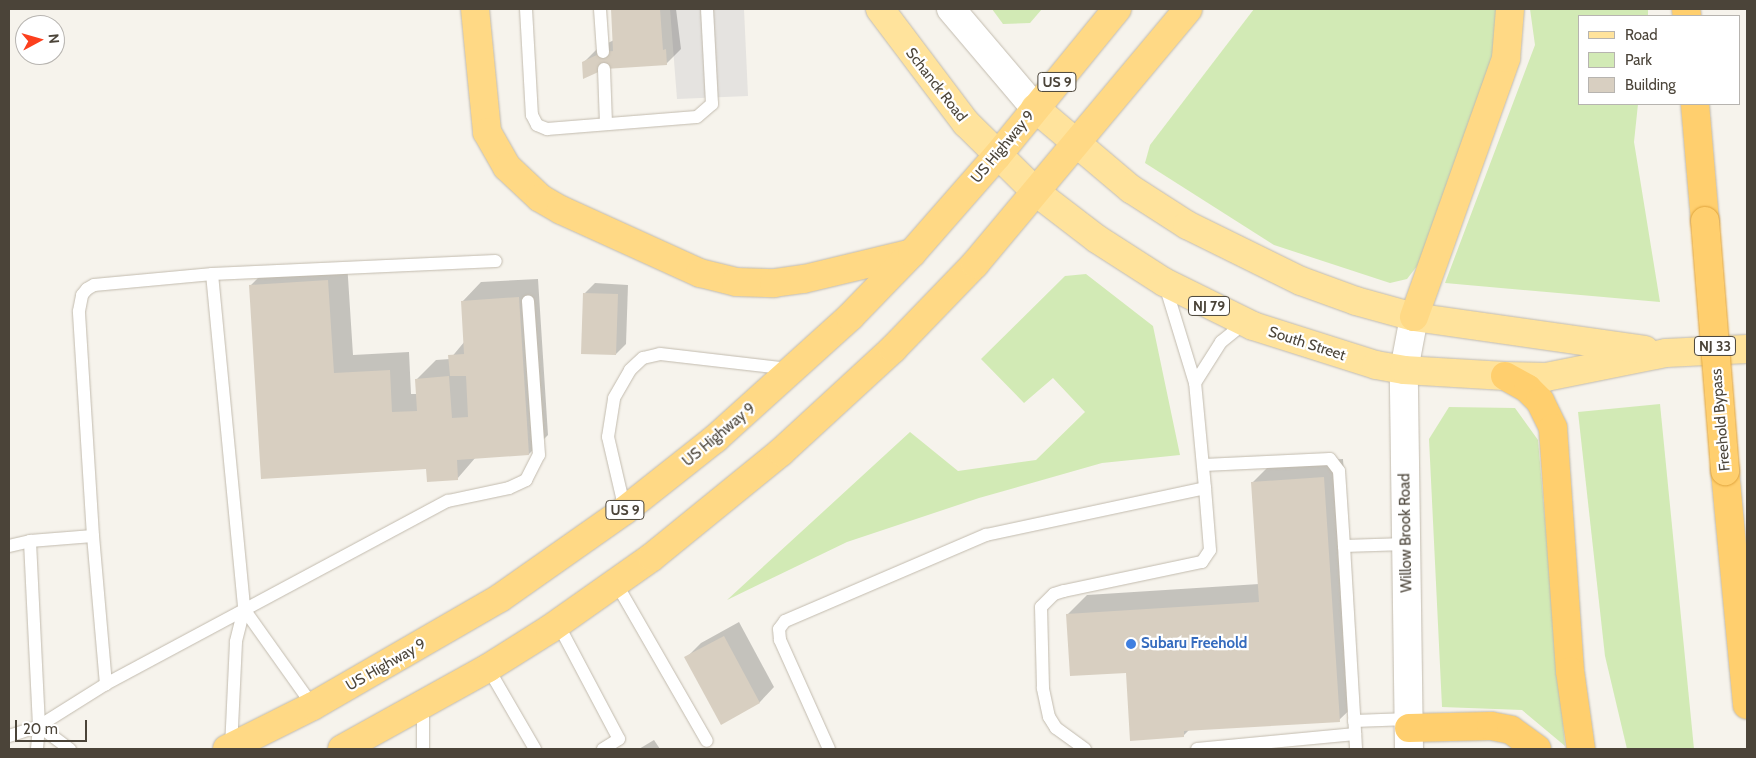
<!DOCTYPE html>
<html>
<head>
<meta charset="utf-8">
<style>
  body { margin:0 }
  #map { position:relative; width:1756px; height:758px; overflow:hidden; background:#f6f3ec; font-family:Cabin,sans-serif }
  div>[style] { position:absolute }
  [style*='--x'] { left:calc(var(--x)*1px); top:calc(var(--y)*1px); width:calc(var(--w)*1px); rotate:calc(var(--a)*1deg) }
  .green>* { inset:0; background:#d2eab5 }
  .parking>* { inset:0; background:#e5e3e0 }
  .shadow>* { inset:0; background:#0003 }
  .building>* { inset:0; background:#d8cfc1 }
  .roads { filter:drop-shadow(0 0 1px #c2bbae) drop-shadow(0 0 1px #c2bbae) }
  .service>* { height:12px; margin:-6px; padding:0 6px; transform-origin:6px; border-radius:6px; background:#fff }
  .tertiary>* { height:28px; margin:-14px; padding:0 14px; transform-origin:14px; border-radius:14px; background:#fff }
  .primary>* { height:28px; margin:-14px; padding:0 14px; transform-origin:14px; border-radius:14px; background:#ffe39c }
  .trunk>* { height:28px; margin:-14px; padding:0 14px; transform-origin:14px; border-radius:14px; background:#ffd985 }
  .motorway>* { height:28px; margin:-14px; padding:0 14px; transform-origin:14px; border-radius:14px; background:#ffcf6e }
  .bridges { filter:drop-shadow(0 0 1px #e0a43c) drop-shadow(0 0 1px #e0a43c) }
  .motorway-bridge>* { height:28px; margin:-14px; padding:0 14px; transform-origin:14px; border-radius:14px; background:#ffcf6e }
  .dots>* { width:14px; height:14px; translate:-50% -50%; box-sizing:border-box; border:2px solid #fff; border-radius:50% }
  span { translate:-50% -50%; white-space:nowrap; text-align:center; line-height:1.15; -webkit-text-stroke:4.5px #fff; paint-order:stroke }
  .shield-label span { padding:1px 4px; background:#fff; border:1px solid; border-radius:4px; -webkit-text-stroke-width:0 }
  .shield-label { font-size:14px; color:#4b4439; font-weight:700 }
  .street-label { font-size:15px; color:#4b4439 }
  .shop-label { font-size:15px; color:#366cbe; font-weight:700 }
  .left { translate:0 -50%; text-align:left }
  .frame { position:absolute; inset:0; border:10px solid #4b4439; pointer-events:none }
  .legend { position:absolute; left:1578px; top:15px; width:162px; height:90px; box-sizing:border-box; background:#fff; border:1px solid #b7b4b0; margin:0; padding:6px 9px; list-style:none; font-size:15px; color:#4b4439 }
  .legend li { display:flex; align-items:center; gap:10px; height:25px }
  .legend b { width:25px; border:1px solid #b7b4b0 }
  .north { position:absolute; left:15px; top:15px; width:50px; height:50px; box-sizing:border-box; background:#fff; border:1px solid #b7b4b0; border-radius:50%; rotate:84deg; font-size:14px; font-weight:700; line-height:20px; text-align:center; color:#4b4439 }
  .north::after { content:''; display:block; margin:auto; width:18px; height:22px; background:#fc3f1d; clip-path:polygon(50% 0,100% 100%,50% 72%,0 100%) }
  .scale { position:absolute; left:15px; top:720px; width:72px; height:22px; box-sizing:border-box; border:2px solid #4b4439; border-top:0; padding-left:6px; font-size:15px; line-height:18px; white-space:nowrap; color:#4b4439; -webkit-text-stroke:4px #fff; paint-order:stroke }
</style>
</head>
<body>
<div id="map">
  <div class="green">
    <i style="clip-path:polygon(992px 9px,1042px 9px,1030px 23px,1003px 24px)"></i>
    <i style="clip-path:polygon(1254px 9px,1500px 9px,1498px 40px,1421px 261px,1407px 279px,1390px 283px,1274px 245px,1145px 163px,1150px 145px)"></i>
    <i style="clip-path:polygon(1530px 9px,1648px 9px,1648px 16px,1580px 16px,1580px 104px,1638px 104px,1634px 142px,1660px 302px,1445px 283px,1535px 45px)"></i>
    <i style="clip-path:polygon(1086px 274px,1153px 326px,1180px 455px,1102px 463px,979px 498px,847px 542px,727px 600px,910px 432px,958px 471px,1036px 460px,1085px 412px,1053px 378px,1024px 403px,981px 359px,1065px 276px)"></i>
    <i style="clip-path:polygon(1660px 404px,1694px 749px,1627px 749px,1605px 656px,1578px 412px)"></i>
    <i style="clip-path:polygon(1449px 407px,1515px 408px,1538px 440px,1565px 746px,1522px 710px,1442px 707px,1429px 439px)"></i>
  </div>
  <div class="parking">
    <i style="clip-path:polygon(670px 9px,744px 9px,748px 96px,677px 99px)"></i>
  </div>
  <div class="shadow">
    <i style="clip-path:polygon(612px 9px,676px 9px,681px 49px,666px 64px,583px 63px,598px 48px,614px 40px)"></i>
    <i style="clip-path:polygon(347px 262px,353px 355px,409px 352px,411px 394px,417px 394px,417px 379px,436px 360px,450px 359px,465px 341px,462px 302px,481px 282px,538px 279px,548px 435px,529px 454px,476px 457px,457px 479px,427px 468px,262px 478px,250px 286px,269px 267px)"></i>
    <i style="clip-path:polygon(595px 283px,628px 285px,626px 344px,616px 354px,585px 293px)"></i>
    <i style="clip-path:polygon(1343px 459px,1359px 701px,1339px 720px,1189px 730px,1183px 736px,1127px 672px,1068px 614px,1087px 595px,1259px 584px,1253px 482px,1272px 463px)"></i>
    <i style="clip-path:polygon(739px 622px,774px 687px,760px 702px,721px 723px,686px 658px,701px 643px)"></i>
    <i style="clip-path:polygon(654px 740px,660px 749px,639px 749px)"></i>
  </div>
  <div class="building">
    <i style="clip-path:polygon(611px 9px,660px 9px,663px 50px,666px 49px,667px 65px,605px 69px,583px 79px,582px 62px,603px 52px,613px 51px)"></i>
    <i style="clip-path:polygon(328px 280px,334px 373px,390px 370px,392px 412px,417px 411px,415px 379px,449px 376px,452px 418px,468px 417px,466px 376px,450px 376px,448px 355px,464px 354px,461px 301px,519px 297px,529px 455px,457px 460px,458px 480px,427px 482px,426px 469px,261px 479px,249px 285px)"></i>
    <i style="clip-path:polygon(583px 293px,618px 294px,616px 355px,581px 354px)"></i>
    <i style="clip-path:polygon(1324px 477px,1340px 722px,1184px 731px,1184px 737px,1130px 741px,1126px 673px,1070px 676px,1066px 614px,1259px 602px,1251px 482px)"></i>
    <i style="clip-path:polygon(724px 636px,760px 703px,721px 725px,684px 657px)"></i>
  </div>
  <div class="roads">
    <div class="service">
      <i style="--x:526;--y:9;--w:106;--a:86.8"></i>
      <i style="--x:532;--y:115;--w:11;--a:63"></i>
      <i style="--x:537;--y:125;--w:11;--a:22"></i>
      <i style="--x:547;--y:129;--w:150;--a:-4.6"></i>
      <i style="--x:697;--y:117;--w:20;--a:-41"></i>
      <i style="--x:712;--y:104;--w:95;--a:-93"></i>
      <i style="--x:600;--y:9;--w:43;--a:86"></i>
      <i style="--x:604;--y:69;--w:55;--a:87.9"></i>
      <i style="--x:212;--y:274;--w:337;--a:84.5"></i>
      <i style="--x:244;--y:609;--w:34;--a:104"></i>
      <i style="--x:236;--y:642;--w:105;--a:92.7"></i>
      <i style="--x:1195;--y:383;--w:49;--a:-57.6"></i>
      <i style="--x:1221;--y:342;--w:21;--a:-39"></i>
      <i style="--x:1237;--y:329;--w:10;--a:-11"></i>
      <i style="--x:1204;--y:465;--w:126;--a:-2.7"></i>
      <i style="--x:1330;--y:459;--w:15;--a:53"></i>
      <i style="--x:1339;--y:471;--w:75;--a:86.2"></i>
      <i style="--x:1344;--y:546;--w:62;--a:-1.8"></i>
      <i style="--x:625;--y:510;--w:75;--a:-103.1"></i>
      <i style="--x:608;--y:437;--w:39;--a:-81"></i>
      <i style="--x:614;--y:398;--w:32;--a:-60"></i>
      <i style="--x:630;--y:370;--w:18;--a:-43"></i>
      <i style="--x:643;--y:358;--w:17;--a:-13"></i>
      <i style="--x:660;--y:354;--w:130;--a:6.6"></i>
      <i style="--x:93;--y:536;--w:225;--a:-93.6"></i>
      <i style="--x:79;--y:311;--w:16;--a:-79"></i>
      <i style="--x:82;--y:295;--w:8;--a:-50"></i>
      <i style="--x:87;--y:289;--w:8;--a:-30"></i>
      <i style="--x:94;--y:285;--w:119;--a:-5.3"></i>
      <i style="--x:212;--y:274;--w:284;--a:-2.6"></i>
      <i style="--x:9;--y:546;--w:22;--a:-13"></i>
      <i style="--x:1344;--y:546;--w:203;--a:86.6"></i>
      <i style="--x:616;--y:583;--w:182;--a:60.1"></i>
      <i style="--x:244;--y:609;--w:119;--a:54.6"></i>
      <i style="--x:558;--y:624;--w:130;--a:62.1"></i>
      <i style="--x:619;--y:739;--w:19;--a:148"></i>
      <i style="--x:488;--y:668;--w:94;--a:59.9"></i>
      <i style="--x:1354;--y:721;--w:55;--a:-2.1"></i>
      <i style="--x:39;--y:726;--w:39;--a:37"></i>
      <i style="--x:9;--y:736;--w:32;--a:-18"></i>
      <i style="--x:39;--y:726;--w:79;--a:-32.1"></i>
      <i style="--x:37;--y:749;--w:23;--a:-85"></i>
      <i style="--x:39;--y:726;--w:185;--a:-92.8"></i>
      <i style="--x:30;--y:541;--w:63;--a:-4.5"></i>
      <i style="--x:93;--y:536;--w:149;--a:85"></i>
      <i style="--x:106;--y:684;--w:388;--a:-28.2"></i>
      <i style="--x:448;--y:501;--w:62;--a:-12"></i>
      <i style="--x:509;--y:488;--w:19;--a:-25"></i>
      <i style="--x:526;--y:480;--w:28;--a:-63"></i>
      <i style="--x:539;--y:455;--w:154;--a:-94.1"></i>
      <i style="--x:423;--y:749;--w:45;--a:-90"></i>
      <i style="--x:829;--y:749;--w:120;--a:-114.2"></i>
      <i style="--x:780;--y:640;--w:11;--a:-95"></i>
      <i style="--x:779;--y:629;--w:10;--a:-53"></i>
      <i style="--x:785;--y:621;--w:219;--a:-23.2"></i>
      <i style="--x:986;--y:535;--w:224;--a:-12.1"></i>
      <i style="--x:1205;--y:488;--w:105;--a:-95.4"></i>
      <i style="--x:1195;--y:383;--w:102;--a:-107"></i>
      <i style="--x:1085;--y:749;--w:36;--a:-144"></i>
      <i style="--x:1056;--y:728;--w:13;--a:-122"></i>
      <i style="--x:1049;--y:717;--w:30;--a:-102"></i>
      <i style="--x:1043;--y:688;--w:81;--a:-91.4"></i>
      <i style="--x:1041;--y:607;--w:18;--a:-45"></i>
      <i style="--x:1054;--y:594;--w:10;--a:-17"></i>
      <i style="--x:1064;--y:591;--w:141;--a:-11.9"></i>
      <i style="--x:1202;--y:562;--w:14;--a:-56"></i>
      <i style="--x:1210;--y:550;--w:62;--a:-94.6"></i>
      <i style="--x:1197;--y:749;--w:159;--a:-5.4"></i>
    </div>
    <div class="tertiary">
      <i style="--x:951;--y:9;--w:130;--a:49.7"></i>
      <i style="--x:1409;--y:749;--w:379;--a:-90.8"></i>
      <i style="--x:1404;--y:370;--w:54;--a:-79.3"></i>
    </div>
    <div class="primary">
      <i style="--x:880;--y:9;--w:143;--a:53"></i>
      <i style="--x:966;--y:123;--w:100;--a:44.6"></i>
      <i style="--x:1037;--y:193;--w:76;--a:37.5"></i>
      <i style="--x:1097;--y:239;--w:80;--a:32.7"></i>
      <i style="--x:1164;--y:282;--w:99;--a:26.3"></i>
      <i style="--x:1253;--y:326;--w:129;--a:17.6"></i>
      <i style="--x:1376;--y:365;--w:28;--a:10"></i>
      <i style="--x:1404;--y:370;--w:101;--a:3.4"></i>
      <i style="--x:1505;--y:376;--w:41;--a:1.4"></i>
      <i style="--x:1546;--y:377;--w:122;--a:-11.3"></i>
      <i style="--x:1666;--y:353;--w:81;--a:-2.8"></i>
      <i style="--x:1035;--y:108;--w:126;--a:40.2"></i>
      <i style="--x:1131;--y:189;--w:67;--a:32.7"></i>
      <i style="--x:1187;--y:225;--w:127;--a:26.2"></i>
      <i style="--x:1301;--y:281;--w:59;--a:20"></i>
      <i style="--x:1356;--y:301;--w:60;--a:15.4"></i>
      <i style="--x:1414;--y:317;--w:233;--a:8.1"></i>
    </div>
    <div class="trunk">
      <i style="--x:475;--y:9;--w:124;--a:84.4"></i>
      <i style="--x:487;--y:132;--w:40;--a:60.3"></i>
      <i style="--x:507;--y:167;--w:45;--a:43.2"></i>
      <i style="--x:540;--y:198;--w:24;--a:30"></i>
      <i style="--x:561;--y:210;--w:153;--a:24.4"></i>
      <i style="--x:700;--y:273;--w:37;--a:14"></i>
      <i style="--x:736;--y:282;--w:38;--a:2"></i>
      <i style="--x:774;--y:283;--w:30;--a:-8"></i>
      <i style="--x:804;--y:279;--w:111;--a:-13.5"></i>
      <i style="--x:1414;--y:317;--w:275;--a:-70.4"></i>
      <i style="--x:1506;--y:58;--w:49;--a:-85.3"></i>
      <i style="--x:227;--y:749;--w:96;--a:-26.6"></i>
      <i style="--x:313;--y:706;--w:216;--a:-30"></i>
      <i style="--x:500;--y:598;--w:153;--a:-35.1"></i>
      <i style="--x:625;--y:510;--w:115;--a:-38.3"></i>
      <i style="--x:715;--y:439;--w:182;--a:-42.1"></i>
      <i style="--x:850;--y:317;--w:89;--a:-45.9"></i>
      <i style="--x:912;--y:253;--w:129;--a:-48.8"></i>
      <i style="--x:997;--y:156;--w:190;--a:-50.8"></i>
      <i style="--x:342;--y:749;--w:167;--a:-29"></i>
      <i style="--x:488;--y:668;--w:73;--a:-32.2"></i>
      <i style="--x:550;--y:629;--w:125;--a:-35.2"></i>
      <i style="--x:652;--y:557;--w:166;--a:-39.1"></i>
      <i style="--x:781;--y:452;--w:152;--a:-42.6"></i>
      <i style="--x:893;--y:349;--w:118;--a:-46"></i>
      <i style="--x:975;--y:264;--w:332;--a:-50.1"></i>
    </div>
    <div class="motorway">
      <i style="--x:1686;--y:9;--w:7;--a:82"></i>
      <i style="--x:1695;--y:104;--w:117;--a:85.1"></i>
      <i style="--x:1505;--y:376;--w:26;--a:29"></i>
      <i style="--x:1528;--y:389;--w:17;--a:45"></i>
      <i style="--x:1540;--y:401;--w:30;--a:64"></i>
      <i style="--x:1553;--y:428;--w:244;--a:86"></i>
      <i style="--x:1570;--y:671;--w:79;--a:82"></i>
      <i style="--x:1725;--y:471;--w:235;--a:84.6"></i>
      <i style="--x:1409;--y:728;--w:82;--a:-1.4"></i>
      <i style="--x:1491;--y:726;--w:20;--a:11"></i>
      <i style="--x:1511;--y:730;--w:32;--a:36"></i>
    </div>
  </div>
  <div class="bridges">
    <div class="motorway-bridge">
      <i style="--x:1705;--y:221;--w:251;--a:85.4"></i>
    </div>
  </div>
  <div class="dots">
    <i style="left:1131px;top:644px;background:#3f7fe0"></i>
  </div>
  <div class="shield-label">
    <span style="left:1057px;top:82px">US 9</span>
    <span style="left:1209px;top:306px">NJ 79</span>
    <span style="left:1715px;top:346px">NJ 33</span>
    <span style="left:625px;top:510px">US 9</span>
  </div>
  <div class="street-label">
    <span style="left:936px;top:85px;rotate:52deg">Schanck Road</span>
    <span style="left:1003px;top:147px;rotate:-50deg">US Highway 9</span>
    <span style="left:1307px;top:344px;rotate:18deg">South Street</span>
    <span style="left:1721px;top:420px;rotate:-95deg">Freehold Bypass</span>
    <span style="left:719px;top:435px;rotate:-40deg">US Highway 9</span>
    <span style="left:1406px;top:533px;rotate:-91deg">Willow Brook Road</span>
    <span style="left:386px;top:665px;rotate:-30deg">US Highway 9</span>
  </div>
  <div class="shop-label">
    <span class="left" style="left:1141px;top:644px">Subaru Freehold</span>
  </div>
  <div class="frame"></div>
  <ul class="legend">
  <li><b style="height:6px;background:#ffe39c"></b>Road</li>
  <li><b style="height:14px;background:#d2eab5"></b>Park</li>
  <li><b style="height:14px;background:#d8cfc1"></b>Building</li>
  </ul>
  <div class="north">N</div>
  <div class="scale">20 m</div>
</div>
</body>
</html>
